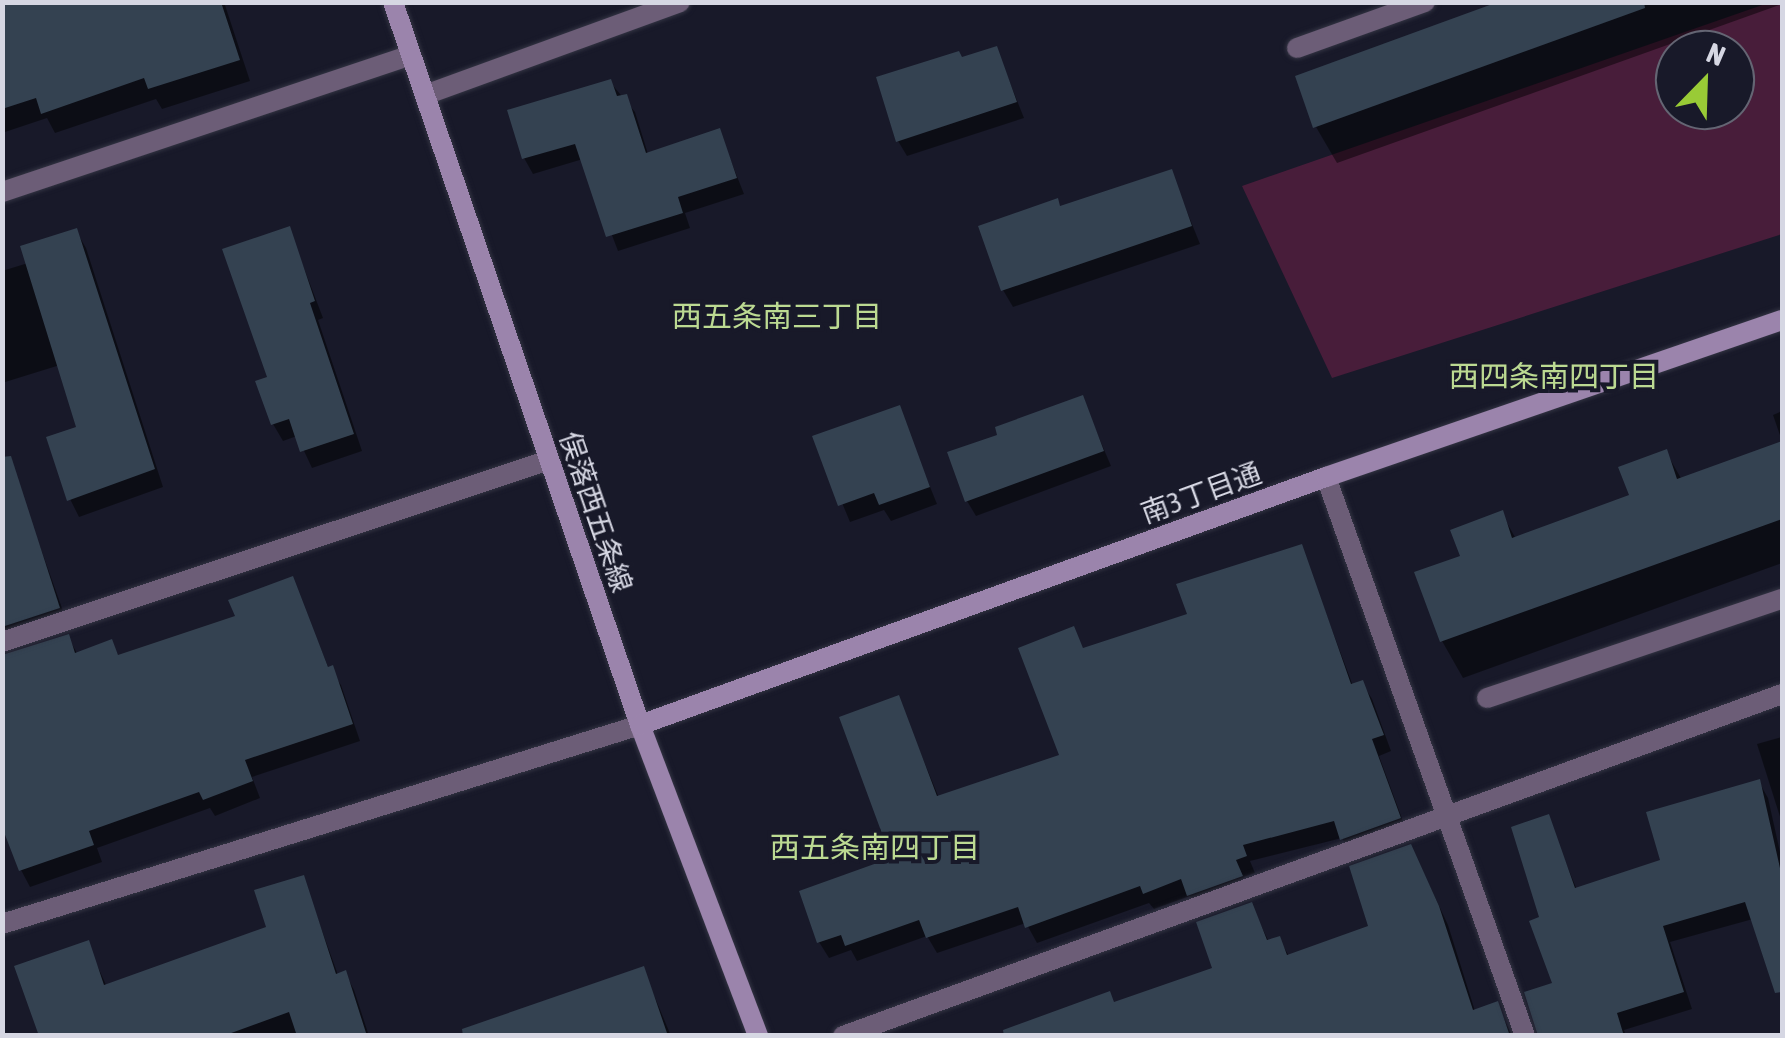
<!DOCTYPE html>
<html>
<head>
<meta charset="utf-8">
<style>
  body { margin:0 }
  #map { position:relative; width:1785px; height:1038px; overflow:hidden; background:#181929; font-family:"Asap Condensed","Noto Sans JP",sans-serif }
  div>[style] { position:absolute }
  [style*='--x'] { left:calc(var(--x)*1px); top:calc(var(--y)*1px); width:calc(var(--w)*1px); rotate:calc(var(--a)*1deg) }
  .green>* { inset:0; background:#481d3a }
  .shadow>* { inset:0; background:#0007 }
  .building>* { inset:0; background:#344251 }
  .roads { filter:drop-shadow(0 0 2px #333443) drop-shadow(0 0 2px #333443) }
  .lane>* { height:20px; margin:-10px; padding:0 10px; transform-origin:10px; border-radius:10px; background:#6c5d77 }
  .street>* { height:20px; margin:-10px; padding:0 10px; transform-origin:10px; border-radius:10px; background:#6c5d77 }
  .secondary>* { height:20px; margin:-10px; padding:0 10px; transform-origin:10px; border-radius:10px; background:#9b84ac }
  span { translate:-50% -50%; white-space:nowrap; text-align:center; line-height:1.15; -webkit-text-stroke:8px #181929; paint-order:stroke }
  .street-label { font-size:28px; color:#d6d7e3 }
  .neighbourhood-label { font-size:30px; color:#bcda92 }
  .frame { position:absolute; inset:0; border:5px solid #d6d7e3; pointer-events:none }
  .north { position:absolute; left:1655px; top:30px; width:100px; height:100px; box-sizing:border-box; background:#181929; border:2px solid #646573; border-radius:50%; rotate:23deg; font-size:28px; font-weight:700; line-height:40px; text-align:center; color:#d6d7e3 }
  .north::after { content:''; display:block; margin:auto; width:35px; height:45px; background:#99cb36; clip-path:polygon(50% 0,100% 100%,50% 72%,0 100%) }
</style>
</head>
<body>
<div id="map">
  <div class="green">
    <i style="clip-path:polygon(evenodd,1771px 2px,1782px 3px,1782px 234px,1332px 378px,1242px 186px,1771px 2px,1675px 50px,1735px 50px,1735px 110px,1675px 110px,1675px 50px)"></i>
  </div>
  <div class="shadow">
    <i style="clip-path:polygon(2px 2px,224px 2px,250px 81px,162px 109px,156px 99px,55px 133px,47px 118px,2px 133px)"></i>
    <i style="clip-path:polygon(1505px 2px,1782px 2px,1782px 4px,1337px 163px,1316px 127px)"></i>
    <i style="clip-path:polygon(996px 48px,1024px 118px,907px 156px,898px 141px,962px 60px)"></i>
    <i style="clip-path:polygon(610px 82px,635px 112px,648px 154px,719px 131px,744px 194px,685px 213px,690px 228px,618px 251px,583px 159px,533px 174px,524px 158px)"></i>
    <i style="clip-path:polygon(1171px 172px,1200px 244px,1013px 307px,1003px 290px,1061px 209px)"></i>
    <i style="clip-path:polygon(289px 229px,323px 318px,318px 320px,362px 451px,312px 468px,297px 436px,283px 441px,273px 424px,270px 378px)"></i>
    <i style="clip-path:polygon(76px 231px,86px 248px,163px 487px,79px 517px,70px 499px,79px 428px,60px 365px,2px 383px,2px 271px,28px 263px)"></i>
    <i style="clip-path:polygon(1082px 398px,1111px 466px,976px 516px,967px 501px,1000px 436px)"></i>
    <i style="clip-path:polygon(898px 408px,937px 504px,891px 521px,884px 510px,850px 522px,815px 438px)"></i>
    <i style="clip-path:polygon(1782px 411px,1782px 441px,1773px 415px)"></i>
    <i style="clip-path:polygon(1782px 444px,1782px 563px,1463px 678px,1442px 641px,1418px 574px,1463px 558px,1502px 514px,1516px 539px,1632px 497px,1666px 452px,1682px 480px)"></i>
    <i style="clip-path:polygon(22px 496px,68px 625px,2px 649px,2px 502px)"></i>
    <i style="clip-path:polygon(1301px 547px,1353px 686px,1362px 683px,1372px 699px,1391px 751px,1379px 756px,1408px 835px,1352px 855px,1342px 838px,1250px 861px,1255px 873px,1244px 877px,1250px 893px,1199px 911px,1190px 896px,1154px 909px,1149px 903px,1037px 943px,1026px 923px,937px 953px,927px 936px,857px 961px,851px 950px,829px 958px,819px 942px,895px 860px,898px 698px,939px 798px,1062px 756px,1073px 629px,1084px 650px,1190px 615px)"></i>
    <i style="clip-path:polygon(292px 579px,329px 669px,341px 685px,360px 741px,252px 777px,260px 798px,215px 816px,210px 808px,97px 848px,102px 862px,30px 887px,21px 870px,68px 637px,78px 655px,111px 642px,119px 657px,238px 617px)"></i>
    <i style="clip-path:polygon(1782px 737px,1782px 823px,1757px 744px)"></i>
    <i style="clip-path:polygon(1759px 782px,1768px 798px,1782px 861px,1782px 960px,1772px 964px,1753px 919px,1670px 942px,1692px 1009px,1624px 1030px,1626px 1036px,1541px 1036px,1555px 985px,1542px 919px,1547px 817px,1577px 890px,1663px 862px)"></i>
    <i style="clip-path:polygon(1419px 863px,1448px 925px,1475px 1011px,1497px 1004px,1512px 1036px,1050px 1036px,1115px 1005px,1216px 970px,1251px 905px,1269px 942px,1279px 939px,1289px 956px,1372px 928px)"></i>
    <i style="clip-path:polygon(303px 878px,338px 975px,345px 973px,354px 990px,369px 1036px,81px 1036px,87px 943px,107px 987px,269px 929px)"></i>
    <i style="clip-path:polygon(643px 969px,671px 1036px,546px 1036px)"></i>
  </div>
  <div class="building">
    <i style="clip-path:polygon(2px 2px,221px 2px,240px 60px,148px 89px,144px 78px,41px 114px,36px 98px,2px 109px)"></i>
    <i style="clip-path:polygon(1498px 2px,1644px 2px,1645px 8px,1313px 128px,1295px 76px)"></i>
    <i style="clip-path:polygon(997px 46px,1017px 102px,896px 142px,876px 77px,959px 51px,962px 57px)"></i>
    <i style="clip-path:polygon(611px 79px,617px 96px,627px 94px,646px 153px,720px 128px,737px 178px,678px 197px,683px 213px,606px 237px,575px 144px,522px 159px,507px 110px)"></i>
    <i style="clip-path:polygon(1172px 169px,1192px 226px,1001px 291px,978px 226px,1058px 198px,1060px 206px)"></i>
    <i style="clip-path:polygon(290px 226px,315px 301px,310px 303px,354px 434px,300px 452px,289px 419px,271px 425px,255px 381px,267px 377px,222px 249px)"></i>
    <i style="clip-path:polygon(77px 228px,155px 469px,67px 501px,46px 437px,76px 427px,20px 246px)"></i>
    <i style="clip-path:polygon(1083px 395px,1104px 451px,965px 502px,947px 452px,997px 435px,995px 427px)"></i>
    <i style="clip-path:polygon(900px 405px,930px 487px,879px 505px,874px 493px,838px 506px,812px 436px)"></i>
    <i style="clip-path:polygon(1782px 441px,1782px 519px,1440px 642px,1414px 572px,1460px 556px,1450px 530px,1503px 510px,1512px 538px,1629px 495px,1618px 467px,1667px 449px,1677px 479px)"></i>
    <i style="clip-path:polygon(11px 456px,60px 608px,2px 627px,2px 457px)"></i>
    <i style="clip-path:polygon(1302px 544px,1351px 684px,1363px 680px,1384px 735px,1372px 739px,1401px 818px,1340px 840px,1334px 821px,1243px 845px,1247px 856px,1236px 860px,1243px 876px,1187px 896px,1181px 879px,1143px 894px,1140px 886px,1025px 928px,1018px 907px,926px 938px,919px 920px,845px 946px,841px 935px,817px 943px,799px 891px,891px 858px,839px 717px,899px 695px,937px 796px,1059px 755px,1018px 648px,1074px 626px,1083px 648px,1187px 614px,1176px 584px)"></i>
    <i style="clip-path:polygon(293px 576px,328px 667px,333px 665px,353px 724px,245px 760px,253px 781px,203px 800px,199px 792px,89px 831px,94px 845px,19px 871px,2px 827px,2px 655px,69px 634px,75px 653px,112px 639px,118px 655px,235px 616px,228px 600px)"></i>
    <i style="clip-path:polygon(1760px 779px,1782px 877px,1782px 992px,1775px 993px,1745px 902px,1663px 926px,1684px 992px,1617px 1013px,1624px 1036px,1538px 1036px,1524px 992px,1552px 983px,1529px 921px,1539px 917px,1511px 827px,1549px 814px,1575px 888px,1660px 860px,1646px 812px)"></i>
    <i style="clip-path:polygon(1411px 844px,1439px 906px,1473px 1010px,1498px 1001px,1510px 1036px,1004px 1036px,1003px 1030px,1110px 991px,1114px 1002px,1212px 968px,1196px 922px,1252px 902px,1267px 940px,1280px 936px,1287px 955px,1368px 926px,1349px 866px)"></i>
    <i style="clip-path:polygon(304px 875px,336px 974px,346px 970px,367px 1036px,297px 1036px,289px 1012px,223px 1036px,39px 1036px,14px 966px,89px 940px,104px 985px,266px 927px,254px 890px)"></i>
    <i style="clip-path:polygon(644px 966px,668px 1036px,463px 1036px,462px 1029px)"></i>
  </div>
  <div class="roads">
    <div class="lane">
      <i style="--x:1297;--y:48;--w:136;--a:-19.8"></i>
      <i style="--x:2;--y:642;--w:576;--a:-18.4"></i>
      <i style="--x:1487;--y:698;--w:311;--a:-18.6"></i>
    </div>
    <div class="street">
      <i style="--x:425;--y:95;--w:271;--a:-20"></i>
      <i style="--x:2;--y:192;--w:431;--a:-18.5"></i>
      <i style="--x:1326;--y:477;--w:593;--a:70.4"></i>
      <i style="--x:2;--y:924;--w:668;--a:-17.32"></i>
      <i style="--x:843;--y:1036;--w:999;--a:-20.01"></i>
    </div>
    <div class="secondary">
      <i style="--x:393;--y:2;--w:764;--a:71.14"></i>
      <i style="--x:640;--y:725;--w:333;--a:69.2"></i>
      <i style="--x:640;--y:725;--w:729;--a:-19.88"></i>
      <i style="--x:1326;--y:477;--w:482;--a:-19"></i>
    </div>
  </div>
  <div class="street-label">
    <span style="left:1201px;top:493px;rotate:-20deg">南3丁目通</span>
    <span style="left:596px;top:512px;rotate:71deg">俣落西五条線</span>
  </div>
  <div class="neighbourhood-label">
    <span style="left:777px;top:316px">西五条南三丁目</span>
    <span style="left:1554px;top:376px">西四条南四丁目</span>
    <span style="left:875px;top:847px">西五条南四丁目</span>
  </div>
  <div class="frame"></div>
  <div class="north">N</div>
</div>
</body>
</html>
